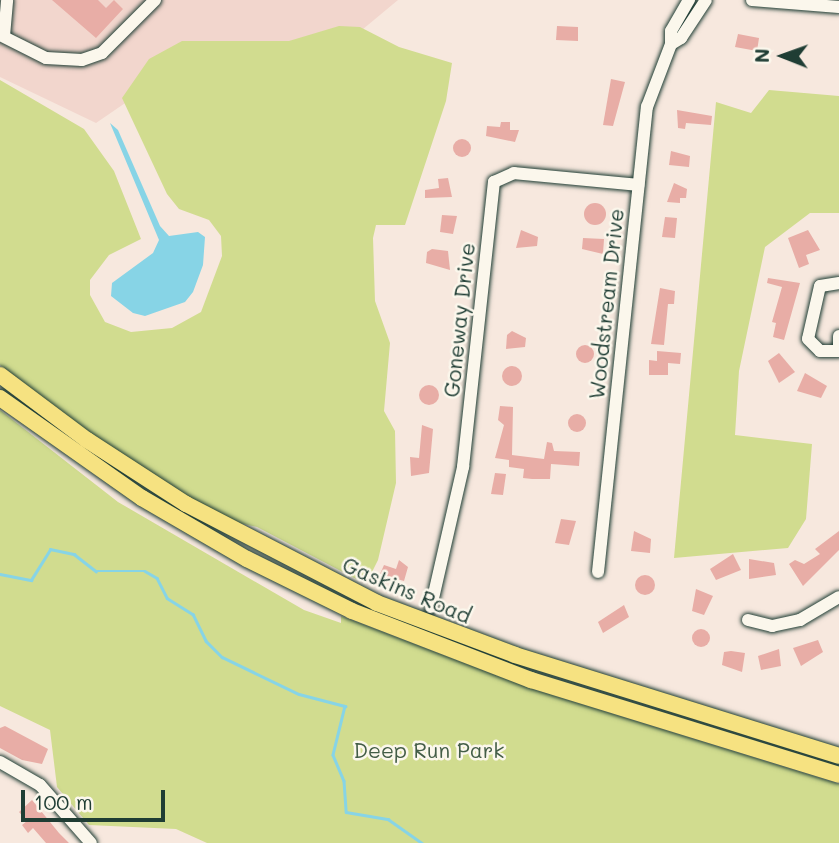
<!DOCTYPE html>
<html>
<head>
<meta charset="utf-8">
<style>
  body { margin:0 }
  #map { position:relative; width:839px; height:843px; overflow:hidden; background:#f7e8de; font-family:Mali,sans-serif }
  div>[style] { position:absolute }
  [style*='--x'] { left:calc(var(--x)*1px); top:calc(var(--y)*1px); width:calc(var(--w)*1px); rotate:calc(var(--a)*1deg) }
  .built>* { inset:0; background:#f2d6cd }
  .green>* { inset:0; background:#d1dc8f }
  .water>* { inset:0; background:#87d4e6 }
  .stream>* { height:2.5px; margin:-1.25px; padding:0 1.25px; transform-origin:1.25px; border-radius:1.25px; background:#87d4e6 }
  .building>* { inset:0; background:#e8ada6 }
  .round { border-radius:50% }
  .roads { filter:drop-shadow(0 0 2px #1f3d34) drop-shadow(0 0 2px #1f3d34) }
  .minor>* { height:12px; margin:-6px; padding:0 6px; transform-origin:6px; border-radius:6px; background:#fbf7ec }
  .major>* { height:16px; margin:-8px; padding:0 8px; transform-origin:8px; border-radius:8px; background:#f6e281 }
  span { translate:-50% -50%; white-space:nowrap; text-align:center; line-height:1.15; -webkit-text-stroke:5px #fbf7ec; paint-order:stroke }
  .street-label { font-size:21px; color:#1f3d34 }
  .park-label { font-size:21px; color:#435d46 }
  .north { position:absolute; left:748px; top:21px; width:70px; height:70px; -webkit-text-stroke:5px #fbf7ec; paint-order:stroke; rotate:271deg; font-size:19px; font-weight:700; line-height:28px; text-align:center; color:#1f3d34 }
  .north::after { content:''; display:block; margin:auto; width:24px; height:32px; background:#1f3d34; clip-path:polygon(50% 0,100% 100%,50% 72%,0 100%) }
  .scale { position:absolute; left:21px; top:790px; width:144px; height:32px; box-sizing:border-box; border:4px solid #1f3d34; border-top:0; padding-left:9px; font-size:21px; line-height:24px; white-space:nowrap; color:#1f3d34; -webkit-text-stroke:5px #fbf7ec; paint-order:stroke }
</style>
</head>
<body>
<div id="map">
  <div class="built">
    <i style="clip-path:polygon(0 0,398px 0,345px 44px,188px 60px,96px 123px,0 77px)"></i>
  </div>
  <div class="green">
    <i style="clip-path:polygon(339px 26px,360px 27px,399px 47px,452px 63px,446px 101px,405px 225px,376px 225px,373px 238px,375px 301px,390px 343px,384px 411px,395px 431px,396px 483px,378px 560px,370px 576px,358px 580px,257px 527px,226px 520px,88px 434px,0 365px,0 80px,84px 129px,114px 171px,141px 239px,109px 255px,90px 280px,90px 295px,105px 322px,131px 332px,172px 328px,201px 312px,222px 256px,221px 236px,209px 220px,179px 209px,167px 194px,122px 98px,149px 59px,182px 41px,289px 41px)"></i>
    <i style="clip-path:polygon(769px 90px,839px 96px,839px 213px,810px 213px,765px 247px,739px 371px,735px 435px,812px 444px,806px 519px,788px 548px,674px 558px,716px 102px,751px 113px)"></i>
    <i style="clip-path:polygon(0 410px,118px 502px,304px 610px,341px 623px,341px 616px,529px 688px,839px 784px,839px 843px,207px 843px,176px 829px,89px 825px,57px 787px,50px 730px,0 706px)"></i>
  </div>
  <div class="water">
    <i style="clip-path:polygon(110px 123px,118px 130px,160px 226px,169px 236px,198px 232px,205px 237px,203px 265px,193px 292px,185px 302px,145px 316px,133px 313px,111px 296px,112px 283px,153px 253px,159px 240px)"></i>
  </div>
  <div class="stream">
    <i style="--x:0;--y:574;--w:32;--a:11"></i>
    <i style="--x:31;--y:580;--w:36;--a:-58"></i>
    <i style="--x:50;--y:549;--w:25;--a:12"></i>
    <i style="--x:74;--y:554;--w:28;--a:38"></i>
    <i style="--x:96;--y:571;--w:49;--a:0"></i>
    <i style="--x:145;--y:571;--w:14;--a:30"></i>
    <i style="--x:157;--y:578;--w:22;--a:63"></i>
    <i style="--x:167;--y:598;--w:31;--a:32"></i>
    <i style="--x:193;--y:614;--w:30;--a:64"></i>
    <i style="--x:206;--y:641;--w:23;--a:45"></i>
    <i style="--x:222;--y:657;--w:85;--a:25.7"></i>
    <i style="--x:299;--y:694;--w:48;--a:14.6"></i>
    <i style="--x:345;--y:706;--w:50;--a:103.8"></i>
    <i style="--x:333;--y:755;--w:28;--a:67"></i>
    <i style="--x:344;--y:781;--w:31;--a:86"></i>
    <i style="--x:346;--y:812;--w:43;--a:9.5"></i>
    <i style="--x:388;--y:819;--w:42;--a:35.2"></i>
  </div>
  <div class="building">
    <i style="clip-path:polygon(52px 0,98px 0,106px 8px,114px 0,123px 9px,96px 38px)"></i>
    <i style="clip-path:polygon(557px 26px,578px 27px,578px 41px,556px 40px)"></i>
    <i style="clip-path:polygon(738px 34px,759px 38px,757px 51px,735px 47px)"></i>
    <i style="clip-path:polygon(611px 79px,625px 82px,613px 126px,603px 125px)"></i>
    <i style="clip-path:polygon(677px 110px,712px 116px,711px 125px,686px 123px,685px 129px,678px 128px)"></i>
    <i style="clip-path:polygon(501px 122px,510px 122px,510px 130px,519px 130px,515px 142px,486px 136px,487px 126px,500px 127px)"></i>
    <i class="round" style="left:453px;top:139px;width:18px;height:18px"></i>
    <i style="clip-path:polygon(671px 151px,690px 156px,689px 167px,669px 165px)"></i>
    <i style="clip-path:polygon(448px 178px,452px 197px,425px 198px,425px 190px,439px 188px,438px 179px)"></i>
    <i style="clip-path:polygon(674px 183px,687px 189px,686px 198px,680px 198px,680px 203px,667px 202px)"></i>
    <i class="round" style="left:584px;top:203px;width:22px;height:22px"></i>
    <i style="clip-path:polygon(442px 215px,457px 216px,453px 234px,440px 232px)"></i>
    <i style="clip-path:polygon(665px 217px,677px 218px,675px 238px,662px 237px)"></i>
    <i style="clip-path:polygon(521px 230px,538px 237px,537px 246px,516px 248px)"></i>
    <i style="clip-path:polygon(808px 230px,820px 250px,806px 255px,809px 264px,799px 268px,788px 238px)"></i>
    <i style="clip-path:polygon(583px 238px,604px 239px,603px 254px,582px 249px)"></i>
    <i style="clip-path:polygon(432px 249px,448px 251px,450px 270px,426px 263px,427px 252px)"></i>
    <i style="clip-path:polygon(768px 278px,800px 283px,784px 340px,773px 337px,776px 323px,772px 322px,782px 287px,767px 283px)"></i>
    <i style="clip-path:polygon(660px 288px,675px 291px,674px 304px,668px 304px,664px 345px,651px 344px)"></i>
    <i style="clip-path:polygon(512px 331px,526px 338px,525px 347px,506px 349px,507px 335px)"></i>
    <i class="round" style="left:576px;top:345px;width:18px;height:18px"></i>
    <i style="clip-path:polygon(657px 351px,681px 353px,680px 364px,668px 363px,668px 375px,649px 375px,649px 360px,657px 361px)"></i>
    <i style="clip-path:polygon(779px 353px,795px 372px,779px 383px,768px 361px)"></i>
    <i class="round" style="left:502px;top:366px;width:20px;height:20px"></i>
    <i style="clip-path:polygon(805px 373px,827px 386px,821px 398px,797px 391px)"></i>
    <i class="round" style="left:419px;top:385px;width:20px;height:20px"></i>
    <i style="clip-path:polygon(500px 406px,513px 407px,512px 455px,544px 459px,547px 442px,552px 443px,554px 451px,580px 452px,579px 466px,551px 464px,550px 479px,532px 479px,523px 478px,524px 469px,509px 467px,509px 460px,495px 458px,504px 425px,498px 420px)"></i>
    <i class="round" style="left:568px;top:414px;width:18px;height:18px"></i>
    <i style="clip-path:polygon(422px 425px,433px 429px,429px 473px,411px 476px,410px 457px,419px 458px)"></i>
    <i style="clip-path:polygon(495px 473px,506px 474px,503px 495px,491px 494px)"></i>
    <i style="clip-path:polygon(561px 519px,576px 521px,569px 545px,555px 543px)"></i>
    <i style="clip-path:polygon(634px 531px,651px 539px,650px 553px,631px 551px)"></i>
    <i style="clip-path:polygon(839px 531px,839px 550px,803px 586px,789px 564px,795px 560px,804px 564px,820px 554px,815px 549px)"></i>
    <i style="clip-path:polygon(733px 554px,741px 570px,716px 580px,710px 569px)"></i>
    <i style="clip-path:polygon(749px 559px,774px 563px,776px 575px,749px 579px)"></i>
    <i style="clip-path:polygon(399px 560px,408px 567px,404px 581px,380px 574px,384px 565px,396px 569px)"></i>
    <i class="round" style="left:635px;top:575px;width:20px;height:20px"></i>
    <i style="clip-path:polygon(696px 589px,713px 596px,704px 615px,692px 611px)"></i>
    <i style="clip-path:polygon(624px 605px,629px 617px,603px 633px,598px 622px)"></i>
    <i class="round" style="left:692px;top:629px;width:18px;height:18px"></i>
    <i style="clip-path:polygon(818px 640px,823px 652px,801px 666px,793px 648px)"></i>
    <i style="clip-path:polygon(779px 649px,781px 666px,761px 670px,758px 656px)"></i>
    <i style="clip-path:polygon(731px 651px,745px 653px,742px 672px,722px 665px,724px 652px)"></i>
    <i style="clip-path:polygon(5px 726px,48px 749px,42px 764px,22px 760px,0 748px,0 728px)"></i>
    <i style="clip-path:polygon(32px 800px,59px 833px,69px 843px,46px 843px,33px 828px,28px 833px,22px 825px,27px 821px,19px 812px)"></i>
  </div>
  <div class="roads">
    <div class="minor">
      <i style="--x:752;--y:0;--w:87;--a:4.6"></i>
      <i style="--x:0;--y:35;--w:51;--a:26.6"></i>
      <i style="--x:46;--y:58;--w:36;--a:3"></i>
      <i style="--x:82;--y:60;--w:21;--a:-19"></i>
      <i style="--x:102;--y:53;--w:75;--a:-45"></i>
      <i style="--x:4;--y:36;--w:36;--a:-85"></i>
      <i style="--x:671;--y:44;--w:12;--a:-31"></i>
      <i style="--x:681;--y:38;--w:45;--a:-56.7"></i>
      <i style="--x:839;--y:283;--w:19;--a:171"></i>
      <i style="--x:820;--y:286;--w:54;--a:102.8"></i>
      <i style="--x:808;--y:339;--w:17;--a:45"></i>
      <i style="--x:820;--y:351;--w:19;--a:0"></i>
      <i style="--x:839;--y:336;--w:12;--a:90"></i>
      <i style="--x:598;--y:572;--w:468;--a:-84"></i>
      <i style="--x:647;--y:107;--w:67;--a:-69.1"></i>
      <i style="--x:671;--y:44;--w:13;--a:-90"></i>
      <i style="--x:671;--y:31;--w:36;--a:-60"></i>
      <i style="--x:431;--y:607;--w:144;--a:-77.1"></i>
      <i style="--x:463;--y:467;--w:287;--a:-83.8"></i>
      <i style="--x:494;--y:182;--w:22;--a:-24"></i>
      <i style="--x:514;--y:173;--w:125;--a:5.5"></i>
      <i style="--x:748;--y:620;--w:25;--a:14"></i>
      <i style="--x:772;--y:626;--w:29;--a:-12"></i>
      <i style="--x:800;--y:620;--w:45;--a:-30.5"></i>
      <i style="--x:0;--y:762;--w:46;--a:29.9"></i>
      <i style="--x:40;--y:785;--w:77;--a:48.7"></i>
    </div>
    <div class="major">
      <i style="--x:0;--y:375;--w:109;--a:36.8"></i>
      <i style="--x:87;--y:440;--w:118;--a:32.9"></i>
      <i style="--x:186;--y:504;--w:215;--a:27.4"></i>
      <i style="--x:377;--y:603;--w:147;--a:20.6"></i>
      <i style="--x:515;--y:655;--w:339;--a:17.3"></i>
      <i style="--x:0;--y:398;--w:174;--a:35.2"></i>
      <i style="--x:142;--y:498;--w:121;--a:30.2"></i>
      <i style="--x:247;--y:559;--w:117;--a:26.3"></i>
      <i style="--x:352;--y:611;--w:192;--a:21.1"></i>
      <i style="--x:531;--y:680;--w:322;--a:17.1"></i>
    </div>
  </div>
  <div class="street-label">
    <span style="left:606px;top:304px;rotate:-84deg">Woodstream Drive</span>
    <span style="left:459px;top:320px;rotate:-84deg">Goneway Drive</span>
    <span style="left:407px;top:590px;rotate:23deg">Gaskins Road</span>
  </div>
  <div class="park-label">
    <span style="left:429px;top:750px">Deep Run Park</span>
  </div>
  <div class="north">N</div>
  <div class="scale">100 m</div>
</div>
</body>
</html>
